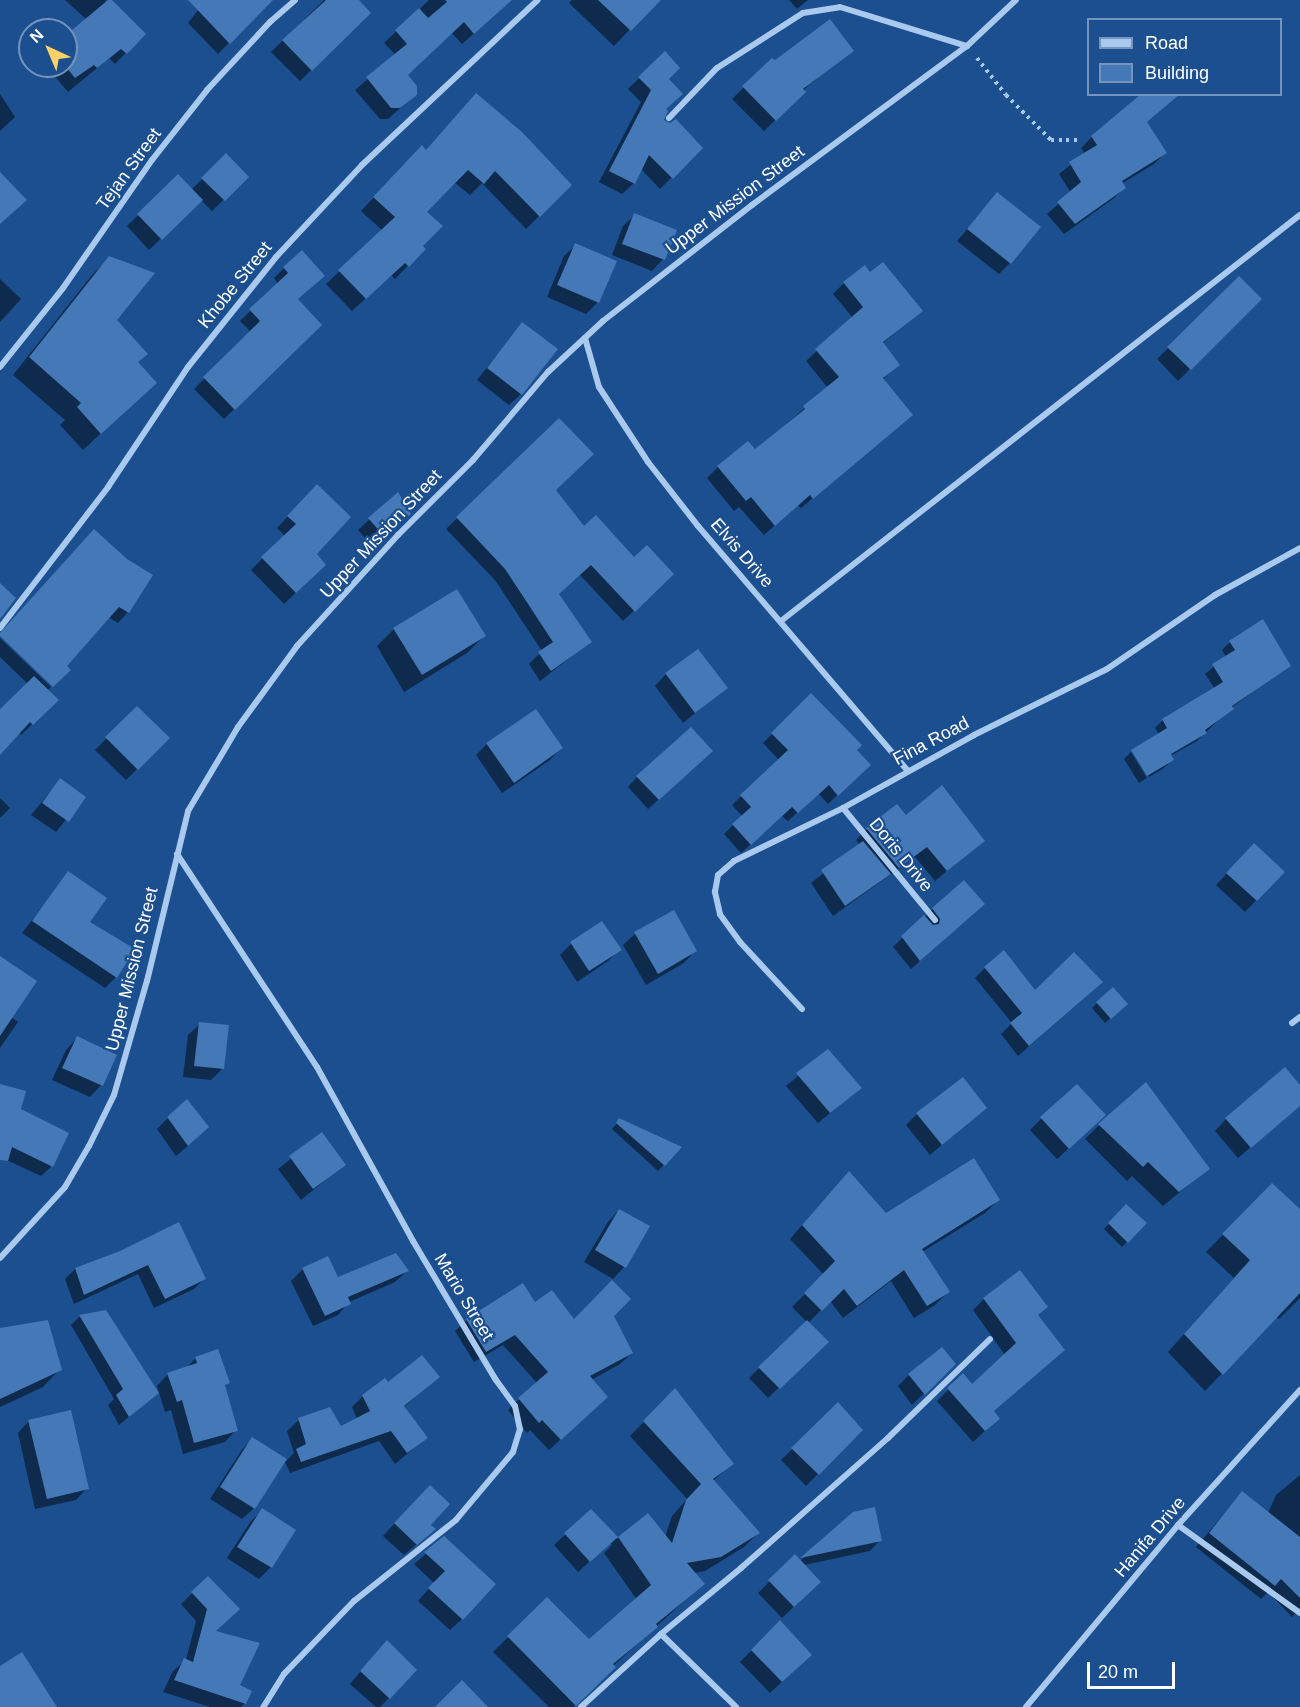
<!DOCTYPE html>
<html>
<head>
<meta charset="utf-8">
<style>
  body { margin:0 }
  #map { position:relative; width:1300px; height:1707px; overflow:hidden; background:#1b4f8f; font-family:Arial,sans-serif }
  div>[style] { position:absolute }
  [style*='--x'] { left:calc(var(--x)*1px); top:calc(var(--y)*1px); width:calc(var(--w)*1px); rotate:calc(var(--a)*1deg) }
  .shadow>* { inset:0; background:#0007 }
  .building>* { inset:0; background:#4478b7 }
  .path>* { height:4px; margin-top:-2px; transform-origin:0; background:repeating-linear-gradient(90deg,#a9c9ee 0 3px,transparent 0 7.5px) }
  .minor>* { height:6px; margin:-3px; padding:0 3px; transform-origin:3px; border-radius:3px; background:#a9c9ee }
  span { translate:-50% -50%; white-space:nowrap; text-align:center; line-height:1.15; -webkit-text-stroke:4.5px #1b4f8f; paint-order:stroke }
  .street-label { font-size:18px; color:#fff }
  .legend { position:absolute; left:1087px; top:18px; width:195px; height:78px; box-sizing:border-box; background:#1b4f8f; border:2px solid #7695bc; margin:0; padding:8px 10px; list-style:none; font-size:18px; color:#fff }
  .legend li { display:flex; align-items:center; gap:12px; height:30px }
  .legend b { width:30px; border:2px solid #7695bc }
  .north { position:absolute; left:18px; top:18px; width:60px; height:60px; box-sizing:border-box; background:#1b4f8f; border:2px solid #7695bc; border-radius:50%; rotate:316deg; font-size:16px; font-weight:700; line-height:24px; text-align:center; color:#fff }
  .north::after { content:''; display:block; margin:auto; width:21px; height:27px; background:#ffd166; clip-path:polygon(50% 0,100% 100%,50% 72%,0 100%) }
  .scale { position:absolute; left:1087px; top:1662px; width:88px; height:27px; box-sizing:border-box; border:3px solid #fff; border-top:0; padding-left:8px; font-size:18px; line-height:21px; white-space:nowrap; color:#fff; -webkit-text-stroke:4px #1b4f8f; paint-order:stroke }
</style>
</head>
<body>
<div id="map">
  <div class="shadow">
    <i style="clip-path:polygon(65px 0,106px 0,102px 8px,144px 34px,115px 64px,109px 58px,68px 92px,46px 66px,66px 66px,66px 37px,87px 20px)"></i>
    <i style="clip-path:polygon(206px 0,262px 0,266px 5px,218px 54px,188px 23px)"></i>
    <i style="clip-path:polygon(324px 0,357px 0,369px 13px,300px 81px,271px 52px)"></i>
    <i style="clip-path:polygon(429px 0,499px 0,493px 17px,462px 44px,451px 32px,406px 75px,415px 95px,388px 119px,380px 119px,355px 90px,396px 55px,384px 43px)"></i>
    <i style="clip-path:polygon(572px 0,658px 0,614px 46px,569px 3px)"></i>
    <i style="clip-path:polygon(789px 0,808px 0,797px 9px)"></i>
    <i style="clip-path:polygon(852px 50px,802px 91px,804px 92px,764px 131px,732px 99px,772px 60px,774px 62px)"></i>
    <i style="clip-path:polygon(665px 53px,667px 79px,662px 119px,701px 148px,660px 189px,641px 169px,634px 183px,622px 194px,599px 182px,641px 102px,628px 89px)"></i>
    <i style="clip-path:polygon(0 94px,15px 117px,0 131px)"></i>
    <i style="clip-path:polygon(1165px 106px,1146px 123px,1165px 153px,1154px 164px,1121px 184px,1124px 188px,1113px 199px,1064px 234px,1047px 214px,1071px 193px,1059px 174px,1085px 154px,1081px 148px,1092px 137px)"></i>
    <i style="clip-path:polygon(426px 151px,570px 185px,526px 229px,482px 183px,470px 195px,454px 182px,425px 212px,421px 246px,424px 249px,395px 279px,391px 275px,352px 311px,326px 284px,383px 231px,361px 211px,409px 160px)"></i>
    <i style="clip-path:polygon(226px 156px,247px 177px,212px 211px,201px 200px,149px 250px,127px 226px,178px 177px,191px 190px)"></i>
    <i style="clip-path:polygon(997px 194px,1010px 263px,999px 274px,957px 241px)"></i>
    <i style="clip-path:polygon(635px 215px,663px 259px,652px 271px,612px 255px,623px 226px)"></i>
    <i style="clip-path:polygon(576px 245px,598px 302px,586px 314px,547px 297px,564px 256px)"></i>
    <i style="clip-path:polygon(110px 257px,116px 320px,137px 363px,155px 383px,83px 450px,60px 425px,65px 420px,13px 375px,92px 275px)"></i>
    <i style="clip-path:polygon(284px 268px,323px 276px,297px 300px,320px 325px,224px 419px,194px 389px,251px 332px,240px 321px,278px 284px,274px 278px)"></i>
    <i style="clip-path:polygon(870px 274px,921px 310px,882px 344px,898px 365px,882px 380px,911px 415px,801px 508px,798px 505px,764px 535px,739px 507px,734px 511px,707px 478px,718px 467px,755px 451px,828px 388px,806px 361px,853px 318px,833px 294px,844px 283px)"></i>
    <i style="clip-path:polygon(1239px 278px,1260px 299px,1178px 381px,1157px 359px)"></i>
    <i style="clip-path:polygon(0 279px,21px 299px,0 322px)"></i>
    <i style="clip-path:polygon(522px 324px,521px 394px,509px 405px,477px 380px)"></i>
    <i style="clip-path:polygon(559px 420px,554px 490px,583px 529px,634px 559px,672px 574px,623px 621px,579px 574px,557px 594px,590px 642px,540px 681px,529px 664px,542px 651px,495px 580px,446px 529px)"></i>
    <i style="clip-path:polygon(305px 498px,314px 554px,324px 565px,284px 604px,251px 570px,285px 536px,277px 528px)"></i>
    <i style="clip-path:polygon(370px 519px,398px 525px,373px 547px,358px 530px)"></i>
    <i style="clip-path:polygon(84px 541px,128px 612px,118px 623px,108px 617px,0 634px)"></i>
    <i style="clip-path:polygon(394px 629px,484px 636px,467px 653px,404px 692px,377px 646px)"></i>
    <i style="clip-path:polygon(0 638px,51px 687px,47px 691px,57px 700px,21px 735px,19px 733px,0 753px,0 709px,28px 684px,0 657px)"></i>
    <i style="clip-path:polygon(1230px 642px,1289px 666px,1231px 708px,1197px 741px,1170px 756px,1172px 760px,1164px 768px,1149px 777px,1134px 751px,1159px 734px,1155px 728px,1163px 720px,1215px 689px,1205px 674px,1226px 657px,1222px 650px)"></i>
    <i style="clip-path:polygon(666px 674px,726px 688px,683px 723px,655px 686px)"></i>
    <i style="clip-path:polygon(811px 695px,869px 765px,828px 804px,818px 793px,788px 821px,782px 816px,741px 853px,724px 834px,742px 816px,732px 805px,779px 760px,763px 743px)"></i>
    <i style="clip-path:polygon(137px 708px,168px 738px,126px 780px,95px 750px)"></i>
    <i style="clip-path:polygon(487px 744px,561px 748px,550px 760px,502px 793px,476px 755px)"></i>
    <i style="clip-path:polygon(1131px 752px,1147px 778px,1139px 783px,1124px 759px)"></i>
    <i style="clip-path:polygon(701px 761px,648px 809px,628px 787px,637px 777px)"></i>
    <i style="clip-path:polygon(60px 780px,84px 797px,56px 832px,31px 815px)"></i>
    <i style="clip-path:polygon(0 798px,10px 808px,0 818px)"></i>
    <i style="clip-path:polygon(905px 817px,983px 840px,935px 881px,915px 857px,833px 916px,811px 883px,860px 845px,856px 840px,867px 829px)"></i>
    <i style="clip-path:polygon(1243px 856px,1283px 872px,1245px 912px,1216px 885px)"></i>
    <i style="clip-path:polygon(69px 873px,88px 922px,116px 977px,105px 988px,22px 933px)"></i>
    <i style="clip-path:polygon(933px 909px,974px 913px,911px 969px,893px 947px)"></i>
    <i style="clip-path:polygon(673px 912px,695px 951px,684px 963px,646px 985px,623px 945px,635px 934px)"></i>
    <i style="clip-path:polygon(571px 944px,620px 949px,608px 961px,577px 982px,560px 955px)"></i>
    <i style="clip-path:polygon(0 958px,11px 1017px,18px 1022px,0 1048px)"></i>
    <i style="clip-path:polygon(985px 968px,1034px 992px,1090px 993px,1018px 1056px,1001px 1034px,1012px 1023px,975px 978px)"></i>
    <i style="clip-path:polygon(1097px 1003px,1126px 1004px,1105px 1023px,1092px 1008px)"></i>
    <i style="clip-path:polygon(200px 1024px,222px 1069px,211px 1080px,183px 1077px,188px 1035px)"></i>
    <i style="clip-path:polygon(77px 1038px,101px 1085px,90px 1097px,52px 1080px,66px 1050px)"></i>
    <i style="clip-path:polygon(828px 1051px,860px 1088px,818px 1123px,786px 1086px)"></i>
    <i style="clip-path:polygon(1300px 1088px,1300px 1105px,1238px 1158px,1215px 1131px,1226px 1119px)"></i>
    <i style="clip-path:polygon(0 1094px,20px 1110px,52px 1166px,41px 1176px,0 1157px)"></i>
    <i style="clip-path:polygon(985px 1108px,930px 1155px,906px 1125px,917px 1114px)"></i>
    <i style="clip-path:polygon(168px 1118px,196px 1139px,176px 1156px,157px 1129px)"></i>
    <i style="clip-path:polygon(1041px 1119px,1092px 1127px,1057px 1159px,1030px 1130px)"></i>
    <i style="clip-path:polygon(620px 1120px,679px 1148px,658px 1171px,612px 1129px)"></i>
    <i style="clip-path:polygon(1099px 1125px,1208px 1169px,1163px 1206px,1132px 1176px,1127px 1181px,1085px 1139px)"></i>
    <i style="clip-path:polygon(322px 1134px,345px 1164px,301px 1200px,278px 1169px)"></i>
    <i style="clip-path:polygon(1272px 1185px,1300px 1211px,1300px 1298px,1279px 1319px,1276px 1317px,1205px 1391px,1168px 1352px,1234px 1278px,1206px 1252px)"></i>
    <i style="clip-path:polygon(836px 1186px,886px 1215px,998px 1200px,985px 1213px,922px 1252px,948px 1292px,935px 1305px,914px 1318px,891px 1281px,843px 1318px,830px 1301px,808px 1323px,826px 1342px,768px 1398px,749px 1378px,807px 1322px,792px 1307px,824px 1275px,790px 1239px)"></i>
    <i style="clip-path:polygon(1126px 1206px,1145px 1223px,1122px 1247px,1104px 1229px)"></i>
    <i style="clip-path:polygon(619px 1210px,648px 1227px,624px 1267px,613px 1279px,584px 1262px,608px 1222px)"></i>
    <i style="clip-path:polygon(121px 1252px,204px 1279px,194px 1289px,154px 1308px,138px 1274px,74px 1304px,65px 1279px,75px 1269px)"></i>
    <i style="clip-path:polygon(303px 1269px,338px 1279px,407px 1271px,395px 1282px,349px 1302px,338px 1315px,313px 1326px,291px 1281px)"></i>
    <i style="clip-path:polygon(522px 1285px,534px 1304px,574px 1322px,612px 1316px,632px 1353px,620px 1364px,591px 1380px,595px 1408px,549px 1450px,530px 1430px,527px 1433px,508px 1410px,537px 1383px,503px 1345px,474px 1362px,455px 1331px,467px 1320px)"></i>
    <i style="clip-path:polygon(984px 1299px,1046px 1307px,1037px 1316px,992px 1411px,998px 1419px,973px 1442px,937px 1401px,963px 1375px,972px 1386px,1005px 1355px,973px 1310px)"></i>
    <i style="clip-path:polygon(80px 1316px,157px 1393px,119px 1425px,108px 1405px,114px 1399px,71px 1325px)"></i>
    <i style="clip-path:polygon(0 1329px,60px 1369px,43px 1387px,0 1407px)"></i>
    <i style="clip-path:polygon(196px 1358px,228px 1383px,224px 1387px,236px 1430px,225px 1442px,183px 1454px,171px 1410px,165px 1412px,157px 1386px,168px 1374px,186px 1368px)"></i>
    <i style="clip-path:polygon(954px 1364px,912px 1405px,898px 1386px,909px 1375px)"></i>
    <i style="clip-path:polygon(438px 1377px,404px 1407px,426px 1438px,395px 1464px,379px 1441px,290px 1473px,284px 1460px,254px 1508px,242px 1519px,210px 1499px,241px 1451px,252px 1439px,286px 1461px,294px 1453px,287px 1431px,299px 1420px,340px 1428px,357px 1419px,352px 1407px,363px 1396px,387px 1384px)"></i>
    <i style="clip-path:polygon(675px 1390px,732px 1464px,713px 1481px,758px 1533px,744px 1547px,705px 1571px,694px 1573px,703px 1584px,613px 1666px,573px 1707px,549px 1707px,493px 1652px,547px 1599px,588px 1641px,637px 1600px,604px 1553px,612px 1545px,610px 1543px,578px 1572px,554px 1545px,591px 1511px,617px 1539px,648px 1515px,665px 1537px,672px 1516px,687px 1499px,630px 1436px)"></i>
    <i style="clip-path:polygon(838px 1405px,861px 1430px,806px 1486px,781px 1460px)"></i>
    <i style="clip-path:polygon(29px 1421px,87px 1488px,76px 1500px,35px 1509px,18px 1433px)"></i>
    <i style="clip-path:polygon(1300px 1475px,1300px 1609px,1292px 1617px,1268px 1592px,1261px 1599px,1196px 1547px,1242px 1493px,1268px 1513px,1276px 1495px)"></i>
    <i style="clip-path:polygon(418px 1498px,429px 1525px,434px 1529px,404px 1555px,383px 1536px)"></i>
    <i style="clip-path:polygon(263px 1510px,294px 1530px,271px 1567px,259px 1579px,227px 1558px,251px 1521px)"></i>
    <i style="clip-path:polygon(853px 1513px,880px 1540px,870px 1551px,804px 1565px,808px 1593px,782px 1618px,758px 1593px,795px 1556px,800px 1561px)"></i>
    <i style="clip-path:polygon(444px 1538px,462px 1619px,450px 1630px,418px 1601px,434px 1583px,414px 1564px)"></i>
    <i style="clip-path:polygon(208px 1578px,214px 1632px,245px 1703px,241px 1707px,210px 1707px,163px 1692px,173px 1671px,186px 1660px,196px 1621px,181px 1604px)"></i>
    <i style="clip-path:polygon(780px 1622px,799px 1666px,770px 1693px,740px 1662px)"></i>
    <i style="clip-path:polygon(376px 1653px,389px 1698px,380px 1707px,376px 1707px,350px 1684px)"></i>
  </div>
  <div class="building">
    <i style="clip-path:polygon(108px 0,112px 0,146px 34px,127px 54px,121px 49px,97px 68px,94px 65px,75px 78px,66px 67px,66px 35px)"></i>
    <i style="clip-path:polygon(188px 0,273px 0,230px 44px)"></i>
    <i style="clip-path:polygon(326px 0,359px 0,371px 13px,312px 71px,282px 40px)"></i>
    <i style="clip-path:polygon(445px 0,512px 0,474px 34px,464px 22px,408px 75px,417px 86px,417px 95px,400px 108px,391px 108px,366px 77px,407px 44px,395px 30px,419px 8px,428px 18px,447px 2px)"></i>
    <i style="clip-path:polygon(598px 0,661px 0,631px 31px)"></i>
    <i style="clip-path:polygon(830px 19px,854px 51px,803px 89px,806px 92px,776px 121px,742px 86px,772px 58px,775px 60px)"></i>
    <i style="clip-path:polygon(665px 51px,680px 68px,669px 79px,683px 94px,666px 109px,668px 111px,664px 120px,670px 123px,676px 119px,703px 148px,673px 179px,649px 155px,635px 184px,609px 171px,651px 90px,638px 77px)"></i>
    <i style="clip-path:polygon(476px 93px,522px 132px,572px 185px,540px 217px,495px 171px,484px 184px,468px 170px,427px 212px,443px 226px,423px 246px,426px 249px,409px 267px,405px 263px,366px 299px,338px 270px,395px 217px,373px 197px,422px 145px,426px 150px)"></i>
    <i style="clip-path:polygon(1141px 94px,1180px 94px,1147px 122px,1167px 153px,1122px 181px,1126px 188px,1075px 224px,1057px 202px,1081px 182px,1069px 162px,1097px 145px,1091px 136px)"></i>
    <i style="clip-path:polygon(226px 153px,249px 177px,225px 201px,201px 178px)"></i>
    <i style="clip-path:polygon(0 172px,27px 200px,0 224px)"></i>
    <i style="clip-path:polygon(178px 174px,203px 200px,162px 240px,137px 214px)"></i>
    <i style="clip-path:polygon(997px 192px,1041px 227px,1011px 264px,967px 229px)"></i>
    <i style="clip-path:polygon(634px 213px,677px 230px,665px 260px,622px 244px)"></i>
    <i style="clip-path:polygon(575px 243px,617px 261px,599px 303px,557px 285px)"></i>
    <i style="clip-path:polygon(302px 250px,325px 276px,298px 299px,322px 325px,235px 410px,203px 377px,260px 321px,249px 309px,288px 273px,283px 267px)"></i>
    <i style="clip-path:polygon(109px 256px,155px 273px,117px 320px,148px 354px,138px 362px,157px 383px,101px 434px,77px 407px,81px 403px,29px 357px)"></i>
    <i style="clip-path:polygon(883px 262px,923px 311px,883px 342px,900px 365px,883px 378px,913px 415px,813px 499px,810px 495px,775px 526px,751px 497px,746px 501px,717px 466px,748px 441px,755px 449px,805px 409px,803px 406px,839px 377px,815px 349px,863px 307px,843px 282px,865px 265px,870px 272px)"></i>
    <i style="clip-path:polygon(1239px 276px,1262px 299px,1191px 370px,1167px 347px)"></i>
    <i style="clip-path:polygon(522px 322px,558px 349px,522px 395px,487px 368px)"></i>
    <i style="clip-path:polygon(559px 418px,594px 454px,556px 490px,584px 526px,596px 515px,634px 557px,647px 545px,674px 574px,635px 612px,591px 565px,559px 594px,592px 642px,551px 671px,538px 652px,553px 642px,505px 569px,456px 517px)"></i>
    <i style="clip-path:polygon(317px 484px,351px 517px,317px 554px,326px 565px,296px 593px,261px 557px,296px 524px,287px 516px)"></i>
    <i style="clip-path:polygon(398px 492px,411px 514px,385px 537px,368px 518px)"></i>
    <i style="clip-path:polygon(94px 529px,127px 559px,153px 575px,129px 613px,119px 607px,67px 666px,71px 670px,53px 687px,0 636px,0 633px)"></i>
    <i style="clip-path:polygon(0 583px,16px 598px,0 619px)"></i>
    <i style="clip-path:polygon(457px 589px,486px 636px,422px 675px,393px 628px)"></i>
    <i style="clip-path:polygon(1263px 619px,1291px 666px,1232px 706px,1234px 709px,1205px 730px,1207px 733px,1171px 754px,1174px 760px,1147px 776px,1131px 750px,1167px 728px,1162px 719px,1223px 682px,1212px 664px,1235px 650px,1229px 641px)"></i>
    <i style="clip-path:polygon(698px 649px,728px 688px,695px 713px,665px 673px)"></i>
    <i style="clip-path:polygon(34px 676px,59px 700px,33px 725px,30px 722px,0 755px,0 709px)"></i>
    <i style="clip-path:polygon(811px 693px,862px 745px,857px 750px,871px 765px,838px 796px,829px 785px,798px 813px,792px 807px,751px 845px,732px 824px,751px 807px,740px 795px,788px 750px,771px 733px)"></i>
    <i style="clip-path:polygon(137px 706px,170px 738px,138px 770px,105px 737px)"></i>
    <i style="clip-path:polygon(536px 709px,563px 748px,514px 783px,486px 743px)"></i>
    <i style="clip-path:polygon(691px 727px,713px 751px,659px 800px,636px 776px)"></i>
    <i style="clip-path:polygon(60px 778px,86px 797px,69px 822px,42px 803px)"></i>
    <i style="clip-path:polygon(942px 785px,985px 841px,947px 871px,927px 847px,899px 868px,866px 828px,897px 804px,906px 815px)"></i>
    <i style="clip-path:polygon(863px 841px,891px 874px,845px 906px,821px 870px)"></i>
    <i style="clip-path:polygon(1254px 843px,1285px 872px,1257px 901px,1226px 873px)"></i>
    <i style="clip-path:polygon(68px 871px,107px 898px,90px 922px,135px 949px,117px 978px,32px 921px)"></i>
    <i style="clip-path:polygon(964px 880px,985px 904px,920px 961px,901px 936px,924px 915px,933px 925px,939px 924px,940px 919px,932px 908px)"></i>
    <i style="clip-path:polygon(674px 910px,697px 951px,658px 974px,634px 932px)"></i>
    <i style="clip-path:polygon(602px 921px,622px 950px,589px 971px,570px 942px)"></i>
    <i style="clip-path:polygon(1004px 950px,1035px 990px,1074px 952px,1103px 982px,1029px 1046px,1010px 1023px,1022px 1013px,984px 967px)"></i>
    <i style="clip-path:polygon(0 956px,37px 981px,0 1036px)"></i>
    <i style="clip-path:polygon(1113px 987px,1128px 1004px,1111px 1019px,1096px 1002px)"></i>
    <i style="clip-path:polygon(199px 1022px,229px 1025px,224px 1069px,194px 1066px)"></i>
    <i style="clip-path:polygon(77px 1036px,117px 1055px,103px 1086px,62px 1068px)"></i>
    <i style="clip-path:polygon(828px 1049px,862px 1088px,830px 1113px,796px 1073px)"></i>
    <i style="clip-path:polygon(1285px 1067px,1300px 1085px,1300px 1106px,1251px 1148px,1225px 1118px)"></i>
    <i style="clip-path:polygon(963px 1077px,987px 1108px,942px 1145px,916px 1113px)"></i>
    <i style="clip-path:polygon(1146px 1082px,1210px 1169px,1179px 1192px,1148px 1162px,1143px 1167px,1098px 1124px)"></i>
    <i style="clip-path:polygon(0 1084px,26px 1091px,21px 1109px,69px 1133px,53px 1167px,12px 1147px,8px 1161px,0 1160px)"></i>
    <i style="clip-path:polygon(1077px 1084px,1106px 1115px,1069px 1149px,1040px 1117px)"></i>
    <i style="clip-path:polygon(187px 1099px,209px 1127px,188px 1146px,167px 1117px)"></i>
    <i style="clip-path:polygon(619px 1118px,682px 1147px,665px 1166px,616px 1123px)"></i>
    <i style="clip-path:polygon(322px 1132px,346px 1165px,313px 1189px,289px 1156px)"></i>
    <i style="clip-path:polygon(974px 1158px,1000px 1200px,922px 1249px,950px 1292px,927px 1306px,904px 1270px,857px 1306px,844px 1289px,822px 1311px,804px 1293px,835px 1261px,802px 1225px,849px 1171px,886px 1213px)"></i>
    <i style="clip-path:polygon(1272px 1183px,1300px 1209px,1300px 1293px,1223px 1375px,1184px 1334px,1250px 1260px,1222px 1234px)"></i>
    <i style="clip-path:polygon(1126px 1204px,1147px 1223px,1128px 1243px,1108px 1223px)"></i>
    <i style="clip-path:polygon(619px 1209px,650px 1226px,626px 1268px,595px 1250px)"></i>
    <i style="clip-path:polygon(179px 1222px,206px 1279px,165px 1299px,148px 1265px,84px 1295px,75px 1268px,120px 1251px)"></i>
    <i style="clip-path:polygon(396px 1253px,409px 1271px,348px 1297px,351px 1304px,325px 1316px,302px 1268px,328px 1256px,338px 1277px)"></i>
    <i style="clip-path:polygon(1020px 1270px,1048px 1307px,1038px 1315px,1065px 1350px,994px 1411px,1000px 1419px,985px 1431px,947px 1388px,963px 1373px,972px 1384px,1016px 1343px,983px 1298px)"></i>
    <i style="clip-path:polygon(612px 1280px,631px 1299px,614px 1316px,633px 1353px,590px 1376px,608px 1397px,561px 1440px,542px 1420px,539px 1423px,518px 1398px,548px 1372px,515px 1335px,486px 1352px,466px 1319px,523px 1283px,535px 1302px,552px 1290px,574px 1319px)"></i>
    <i style="clip-path:polygon(106px 1310px,159px 1393px,129px 1417px,116px 1395px,123px 1389px,79px 1315px)"></i>
    <i style="clip-path:polygon(48px 1320px,62px 1370px,0 1399px,0 1328px)"></i>
    <i style="clip-path:polygon(807px 1320px,829px 1342px,780px 1389px,758px 1367px)"></i>
    <i style="clip-path:polygon(942px 1347px,956px 1364px,925px 1395px,908px 1374px)"></i>
    <i style="clip-path:polygon(218px 1349px,230px 1383px,225px 1385px,238px 1431px,194px 1443px,182px 1400px,177px 1402px,167px 1373px,197px 1363px,195px 1357px)"></i>
    <i style="clip-path:polygon(422px 1355px,440px 1377px,404px 1406px,428px 1438px,407px 1453px,391px 1431px,301px 1462px,296px 1449px,306px 1444px,298px 1418px,330px 1407px,341px 1426px,370px 1411px,362px 1395px,385px 1378px,388px 1382px)"></i>
    <i style="clip-path:polygon(675px 1388px,734px 1464px,713px 1479px,760px 1533px,721px 1557px,687px 1563px,705px 1584px,656px 1624px,658px 1627px,613px 1664px,616px 1667px,576px 1706px,507px 1636px,547px 1597px,589px 1639px,651px 1585px,618px 1537px,648px 1513px,672px 1543px,686px 1500px,701px 1484px,643px 1421px)"></i>
    <i style="clip-path:polygon(838px 1402px,863px 1430px,819px 1475px,791px 1448px)"></i>
    <i style="clip-path:polygon(71px 1410px,89px 1489px,47px 1499px,28px 1420px)"></i>
    <i style="clip-path:polygon(252px 1437px,287px 1459px,255px 1509px,220px 1487px)"></i>
    <i style="clip-path:polygon(430px 1485px,450px 1504px,431px 1525px,436px 1529px,417px 1545px,394px 1523px)"></i>
    <i style="clip-path:polygon(1242px 1491px,1300px 1537px,1300px 1598px,1281px 1579px,1275px 1586px,1209px 1533px)"></i>
    <i style="clip-path:polygon(875px 1507px,882px 1541px,800px 1558px,853px 1512px)"></i>
    <i style="clip-path:polygon(262px 1508px,296px 1530px,272px 1568px,237px 1547px)"></i>
    <i style="clip-path:polygon(591px 1509px,618px 1537px,590px 1562px,564px 1533px)"></i>
    <i style="clip-path:polygon(444px 1536px,496px 1584px,463px 1620px,428px 1588px,445px 1571px,424px 1552px)"></i>
    <i style="clip-path:polygon(795px 1554px,821px 1582px,794px 1607px,768px 1580px)"></i>
    <i style="clip-path:polygon(208px 1576px,240px 1609px,216px 1631px,260px 1643px,240px 1685px,252px 1691px,246px 1704px,174px 1680px,184px 1658px,193px 1662px,207px 1609px,191px 1592px)"></i>
    <i style="clip-path:polygon(780px 1620px,812px 1655px,782px 1682px,751px 1650px)"></i>
    <i style="clip-path:polygon(387px 1640px,417px 1670px,390px 1699px,360px 1671px)"></i>
    <i style="clip-path:polygon(22px 1652px,57px 1707px,0 1707px,0 1666px)"></i>
    <i style="clip-path:polygon(462px 1680px,488px 1707px,435px 1707px)"></i>
  </div>
  <div class="path">
    <i style="--x:977;--y:58;--w:47;--a:51.9"></i>
    <i style="--x:1006;--y:95;--w:64;--a:45"></i>
    <i style="--x:1051;--y:140;--w:27;--a:0"></i>
  </div>
  <div class="minor">
    <i style="--x:669;--y:118;--w:69;--a:-46.2"></i>
    <i style="--x:717;--y:68;--w:102;--a:-32.6"></i>
    <i style="--x:803;--y:13;--w:37;--a:-9"></i>
    <i style="--x:840;--y:7;--w:133;--a:17.1"></i>
    <i style="--x:585;--y:338;--w:51;--a:74.1"></i>
    <i style="--x:599;--y:387;--w:90;--a:56.8"></i>
    <i style="--x:648;--y:462;--w:81;--a:52"></i>
    <i style="--x:698;--y:526;--w:321;--a:49.4"></i>
    <i style="--x:0;--y:367;--w:101;--a:-51.4"></i>
    <i style="--x:63;--y:288;--w:156;--a:-55.2"></i>
    <i style="--x:152;--y:160;--w:89;--a:-51.8"></i>
    <i style="--x:207;--y:90;--w:93;--a:-47.2"></i>
    <i style="--x:270;--y:22;--w:33;--a:-41"></i>
    <i style="--x:781;--y:621;--w:659;--a:-38.04"></i>
    <i style="--x:0;--y:628;--w:178;--a:-52.5"></i>
    <i style="--x:108;--y:487;--w:144;--a:-56.3"></i>
    <i style="--x:188;--y:367;--w:141;--a:-51.3"></i>
    <i style="--x:276;--y:257;--w:126;--a:-46.9"></i>
    <i style="--x:362;--y:165;--w:241;--a:-43.2"></i>
    <i style="--x:843;--y:808;--w:145;--a:50.6"></i>
    <i style="--x:177;--y:854;--w:255;--a:56.7"></i>
    <i style="--x:317;--y:1067;--w:199;--a:61.1"></i>
    <i style="--x:413;--y:1241;--w:162;--a:59.2"></i>
    <i style="--x:496;--y:1380;--w:32;--a:54"></i>
    <i style="--x:515;--y:1406;--w:24;--a:78"></i>
    <i style="--x:520;--y:1429;--w:24;--a:107"></i>
    <i style="--x:513;--y:1452;--w:89;--a:130"></i>
    <i style="--x:456;--y:1520;--w:130;--a:141.5"></i>
    <i style="--x:354;--y:1601;--w:101;--a:133.8"></i>
    <i style="--x:284;--y:1674;--w:39;--a:122"></i>
    <i style="--x:802;--y:1009;--w:91;--a:-132.8"></i>
    <i style="--x:740;--y:942;--w:34;--a:-126"></i>
    <i style="--x:720;--y:914;--w:23;--a:-103"></i>
    <i style="--x:715;--y:892;--w:17;--a:-80"></i>
    <i style="--x:718;--y:875;--w:21;--a:-41"></i>
    <i style="--x:734;--y:861;--w:121;--a:-25.9"></i>
    <i style="--x:843;--y:808;--w:150;--a:-29.1"></i>
    <i style="--x:974;--y:735;--w:148;--a:-26.4"></i>
    <i style="--x:1107;--y:669;--w:131;--a:-34.4"></i>
    <i style="--x:1215;--y:595;--w:97;--a:-28.9"></i>
    <i style="--x:1292;--y:1023;--w:10;--a:-37"></i>
    <i style="--x:0;--y:1258;--w:96;--a:-47.5"></i>
    <i style="--x:65;--y:1187;--w:48;--a:-59.7"></i>
    <i style="--x:89;--y:1146;--w:57;--a:-63.9"></i>
    <i style="--x:114;--y:1095;--w:119;--a:-73.9"></i>
    <i style="--x:147;--y:981;--w:175;--a:-76.4"></i>
    <i style="--x:188;--y:811;--w:98;--a:-59.2"></i>
    <i style="--x:238;--y:727;--w:100;--a:-53.9"></i>
    <i style="--x:297;--y:646;--w:150;--a:-47.7"></i>
    <i style="--x:398;--y:535;--w:106;--a:-45"></i>
    <i style="--x:473;--y:460;--w:116;--a:-49.6"></i>
    <i style="--x:548;--y:372;--w:75;--a:-42.8"></i>
    <i style="--x:603;--y:321;--w:189;--a:-37.9"></i>
    <i style="--x:752;--y:205;--w:267;--a:-36.5"></i>
    <i style="--x:967;--y:46;--w:67;--a:-43.2"></i>
    <i style="--x:1178;--y:1525;--w:150;--a:35.8"></i>
    <i style="--x:661;--y:1634;--w:104;--a:-39.5"></i>
    <i style="--x:741;--y:1568;--w:196;--a:-41.5"></i>
    <i style="--x:888;--y:1438;--w:142;--a:-44.1"></i>
    <i style="--x:581;--y:1707;--w:108;--a:-42.4"></i>
    <i style="--x:661;--y:1634;--w:105;--a:44.2"></i>
    <i style="--x:1026;--y:1707;--w:237;--a:-50.1"></i>
    <i style="--x:1178;--y:1525;--w:182;--a:-47.9"></i>
  </div>
  <div class="street-label">
    <span style="left:129px;top:169px;rotate:-54deg">Tejan Street</span>
    <span style="left:735px;top:200px;rotate:-37deg">Upper Mission Street</span>
    <span style="left:235px;top:285px;rotate:-51deg">Khobe Street</span>
    <span style="left:381px;top:534px;rotate:-47deg">Upper Mission Street</span>
    <span style="left:742px;top:553px;rotate:49deg">Elvis Drive</span>
    <span style="left:931px;top:741px;rotate:-28deg">Fina Road</span>
    <span style="left:901px;top:855px;rotate:51deg">Doris Drive</span>
    <span style="left:132px;top:969px;rotate:-76deg">Upper Mission Street</span>
    <span style="left:464px;top:1297px;rotate:59deg">Mario Street</span>
    <span style="left:1150px;top:1537px;rotate:-50deg">Hanifa Drive</span>
  </div>
  <ul class="legend">
  <li><b style="height:8px;background:#a9c9ee"></b>Road</li>
  <li><b style="height:16px;background:#4478b7"></b>Building</li>
  </ul>
  <div class="north">N</div>
  <div class="scale">20 m</div>
</div>
</body>
</html>
